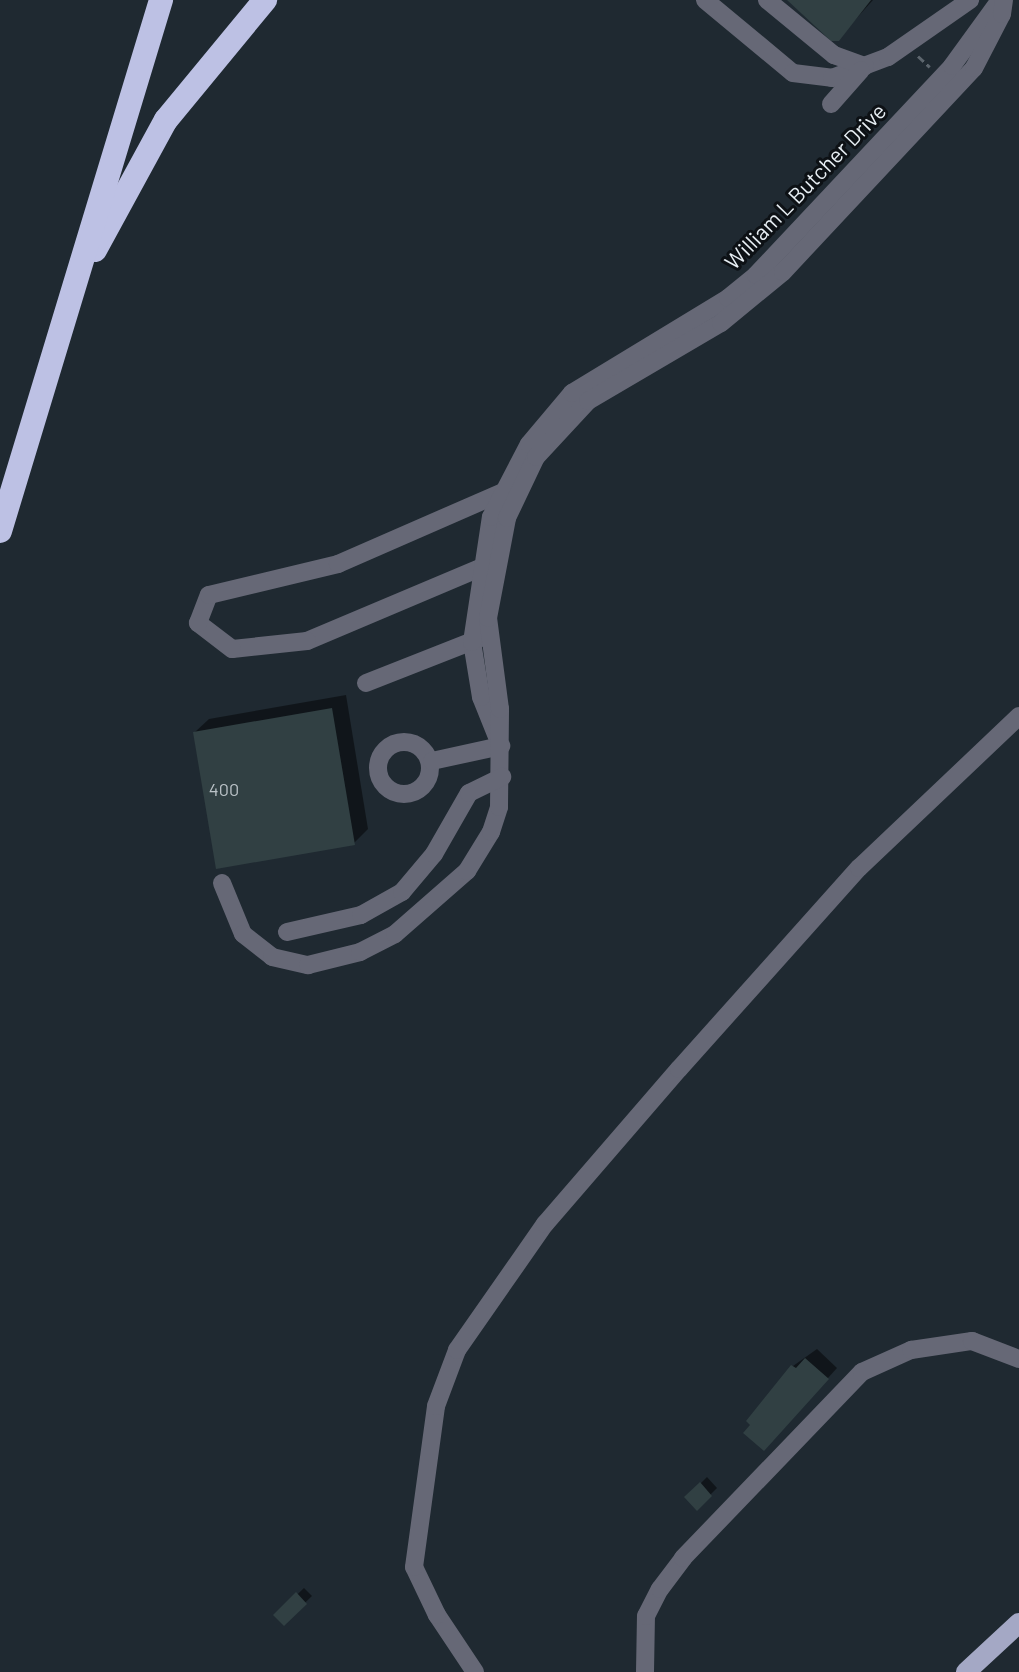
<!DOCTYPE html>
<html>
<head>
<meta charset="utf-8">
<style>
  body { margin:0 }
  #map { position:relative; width:1019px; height:1672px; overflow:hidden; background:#1f2931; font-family:Barlow,sans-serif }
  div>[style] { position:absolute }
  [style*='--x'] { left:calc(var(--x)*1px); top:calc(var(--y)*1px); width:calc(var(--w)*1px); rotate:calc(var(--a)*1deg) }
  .shadow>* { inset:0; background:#0007 }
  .building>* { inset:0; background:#314043 }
  .path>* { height:3px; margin-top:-1.5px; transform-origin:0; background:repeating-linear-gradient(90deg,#5d666e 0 8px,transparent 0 12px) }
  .minor>* { height:18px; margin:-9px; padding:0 9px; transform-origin:9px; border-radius:9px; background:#666876 }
  .minor>.ring { margin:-9px; padding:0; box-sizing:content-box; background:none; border:18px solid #666876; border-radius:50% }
  .major>* { height:20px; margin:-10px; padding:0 10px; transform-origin:10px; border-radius:10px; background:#a4a8c5 }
  .highway>* { height:24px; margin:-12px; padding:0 12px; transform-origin:12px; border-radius:12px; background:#bdc1e4 }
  span { translate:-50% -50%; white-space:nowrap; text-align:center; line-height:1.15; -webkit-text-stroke:6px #0d1115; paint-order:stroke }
  .number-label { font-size:18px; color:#bac2c7 }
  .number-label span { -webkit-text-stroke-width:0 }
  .street-label { font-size:22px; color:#e7eef3 }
</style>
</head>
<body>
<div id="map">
  <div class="shadow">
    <i style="clip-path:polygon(789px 0,873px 0,838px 39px)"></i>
    <i style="clip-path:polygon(346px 695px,368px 829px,354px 843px,195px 732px,209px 719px)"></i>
    <i style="clip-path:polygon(817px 1349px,837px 1368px,774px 1438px,748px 1421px,793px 1366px)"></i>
    <i style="clip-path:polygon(707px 1477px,717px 1488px,697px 1508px,687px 1497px)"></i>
    <i style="clip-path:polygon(304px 1588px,312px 1596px,284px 1623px,276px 1615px)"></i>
  </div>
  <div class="building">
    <i style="clip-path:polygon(787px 0,871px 0,839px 41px,831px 41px)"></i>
    <i style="clip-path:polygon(332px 708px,355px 845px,216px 869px,193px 732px)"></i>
    <i style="clip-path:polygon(805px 1358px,829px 1379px,764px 1451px,743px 1433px,750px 1425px,746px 1421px,791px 1365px,796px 1368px)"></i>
    <i style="clip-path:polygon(700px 1482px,712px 1496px,697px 1511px,684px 1497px)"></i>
    <i style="clip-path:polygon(296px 1592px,307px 1604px,284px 1626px,273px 1615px)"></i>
  </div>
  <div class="path">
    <i style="--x:918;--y:56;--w:16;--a:43"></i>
  </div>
  <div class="minor">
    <i style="--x:705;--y:0;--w:114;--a:39.7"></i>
    <i style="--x:793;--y:73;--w:39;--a:7"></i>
    <i style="--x:832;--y:78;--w:60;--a:-20.6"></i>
    <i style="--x:888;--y:57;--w:100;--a:-34.8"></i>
    <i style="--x:767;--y:0;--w:87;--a:39.4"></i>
    <i style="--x:834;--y:55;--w:33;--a:20"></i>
    <i style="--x:831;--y:104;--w:45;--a:-48.6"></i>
    <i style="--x:487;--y:565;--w:195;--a:157.1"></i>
    <i style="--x:307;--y:641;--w:75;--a:173.9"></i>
    <i style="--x:232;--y:649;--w:43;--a:-142.6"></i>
    <i style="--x:198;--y:623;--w:30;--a:-69"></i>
    <i style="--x:209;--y:595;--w:133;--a:-13.5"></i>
    <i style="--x:338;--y:564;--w:182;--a:-23.6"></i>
    <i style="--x:366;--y:683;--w:126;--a:-21.5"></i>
    <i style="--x:497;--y:737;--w:43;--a:-111.8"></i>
    <i style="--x:481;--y:697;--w:56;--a:-99.3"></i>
    <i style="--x:472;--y:642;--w:126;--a:-81.4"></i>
    <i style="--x:491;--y:517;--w:82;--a:-62.5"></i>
    <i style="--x:529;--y:444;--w:67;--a:-49.9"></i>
    <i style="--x:572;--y:393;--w:183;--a:-31.3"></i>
    <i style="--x:728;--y:298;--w:36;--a:-39"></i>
    <i style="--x:756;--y:275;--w:287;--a:-46.8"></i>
    <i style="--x:952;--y:66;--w:82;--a:-54"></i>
    <i class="ring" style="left:378px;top:742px;width:34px;height:34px"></i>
    <i style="--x:432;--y:761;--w:71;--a:-12.3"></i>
    <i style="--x:222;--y:883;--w:55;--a:67.6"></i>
    <i style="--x:243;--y:934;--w:37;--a:38"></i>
    <i style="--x:272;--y:957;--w:37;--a:13"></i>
    <i style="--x:308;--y:965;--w:54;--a:-14"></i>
    <i style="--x:360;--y:952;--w:39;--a:-27"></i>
    <i style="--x:395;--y:934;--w:96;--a:-41.2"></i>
    <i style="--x:467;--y:871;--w:46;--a:-58.4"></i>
    <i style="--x:491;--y:832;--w:26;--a:-72"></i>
    <i style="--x:499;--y:807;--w:98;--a:-89.4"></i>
    <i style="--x:500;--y:709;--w:92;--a:-97.5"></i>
    <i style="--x:488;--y:618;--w:102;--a:-79.2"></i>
    <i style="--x:507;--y:518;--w:68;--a:-64.6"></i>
    <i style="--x:536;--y:457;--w:76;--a:-47.1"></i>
    <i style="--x:588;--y:401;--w:154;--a:-30.4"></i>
    <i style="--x:721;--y:323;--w:80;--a:-39.4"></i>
    <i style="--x:783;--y:272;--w:279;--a:-46.9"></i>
    <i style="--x:974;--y:68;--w:61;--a:-62.6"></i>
    <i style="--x:1002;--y:14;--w:14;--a:-82"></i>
    <i style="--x:287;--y:932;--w:76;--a:-12.9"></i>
    <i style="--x:361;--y:915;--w:47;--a:-29.3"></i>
    <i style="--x:402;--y:892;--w:50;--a:-49.9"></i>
    <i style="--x:434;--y:854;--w:70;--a:-60.2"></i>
    <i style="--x:469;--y:793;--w:37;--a:-26"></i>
    <i style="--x:475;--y:1672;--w:69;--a:-123.7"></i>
    <i style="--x:437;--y:1615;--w:53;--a:-115.6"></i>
    <i style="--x:414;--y:1567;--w:162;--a:-82.2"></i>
    <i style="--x:436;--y:1406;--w:60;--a:-69.4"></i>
    <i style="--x:457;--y:1350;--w:154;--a:-55.1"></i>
    <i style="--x:545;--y:1224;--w:205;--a:-49.2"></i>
    <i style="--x:679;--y:1069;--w:270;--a:-48.2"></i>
    <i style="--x:859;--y:868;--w:221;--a:-43.5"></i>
    <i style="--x:645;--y:1672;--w:56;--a:-89"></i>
    <i style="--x:646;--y:1616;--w:30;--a:-63"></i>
    <i style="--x:660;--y:1589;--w:39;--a:-53"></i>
    <i style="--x:683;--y:1558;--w:258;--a:-46.1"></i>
    <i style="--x:862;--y:1372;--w:54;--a:-24.2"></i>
    <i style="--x:911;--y:1350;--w:62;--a:-8.4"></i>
    <i style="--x:972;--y:1341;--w:50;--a:21"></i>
  </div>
  <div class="major">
    <i style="--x:966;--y:1672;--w:72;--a:-42.8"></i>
  </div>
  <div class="highway">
    <i style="--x:95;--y:250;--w:148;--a:-61.4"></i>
    <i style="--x:166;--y:120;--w:156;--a:-50.5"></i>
    <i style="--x:0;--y:531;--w:555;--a:-73.13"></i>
  </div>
  <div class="number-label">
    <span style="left:224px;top:789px">400</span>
  </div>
  <div class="street-label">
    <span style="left:805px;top:186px;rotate:-46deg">William L Butcher Drive</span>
  </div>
</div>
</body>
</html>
